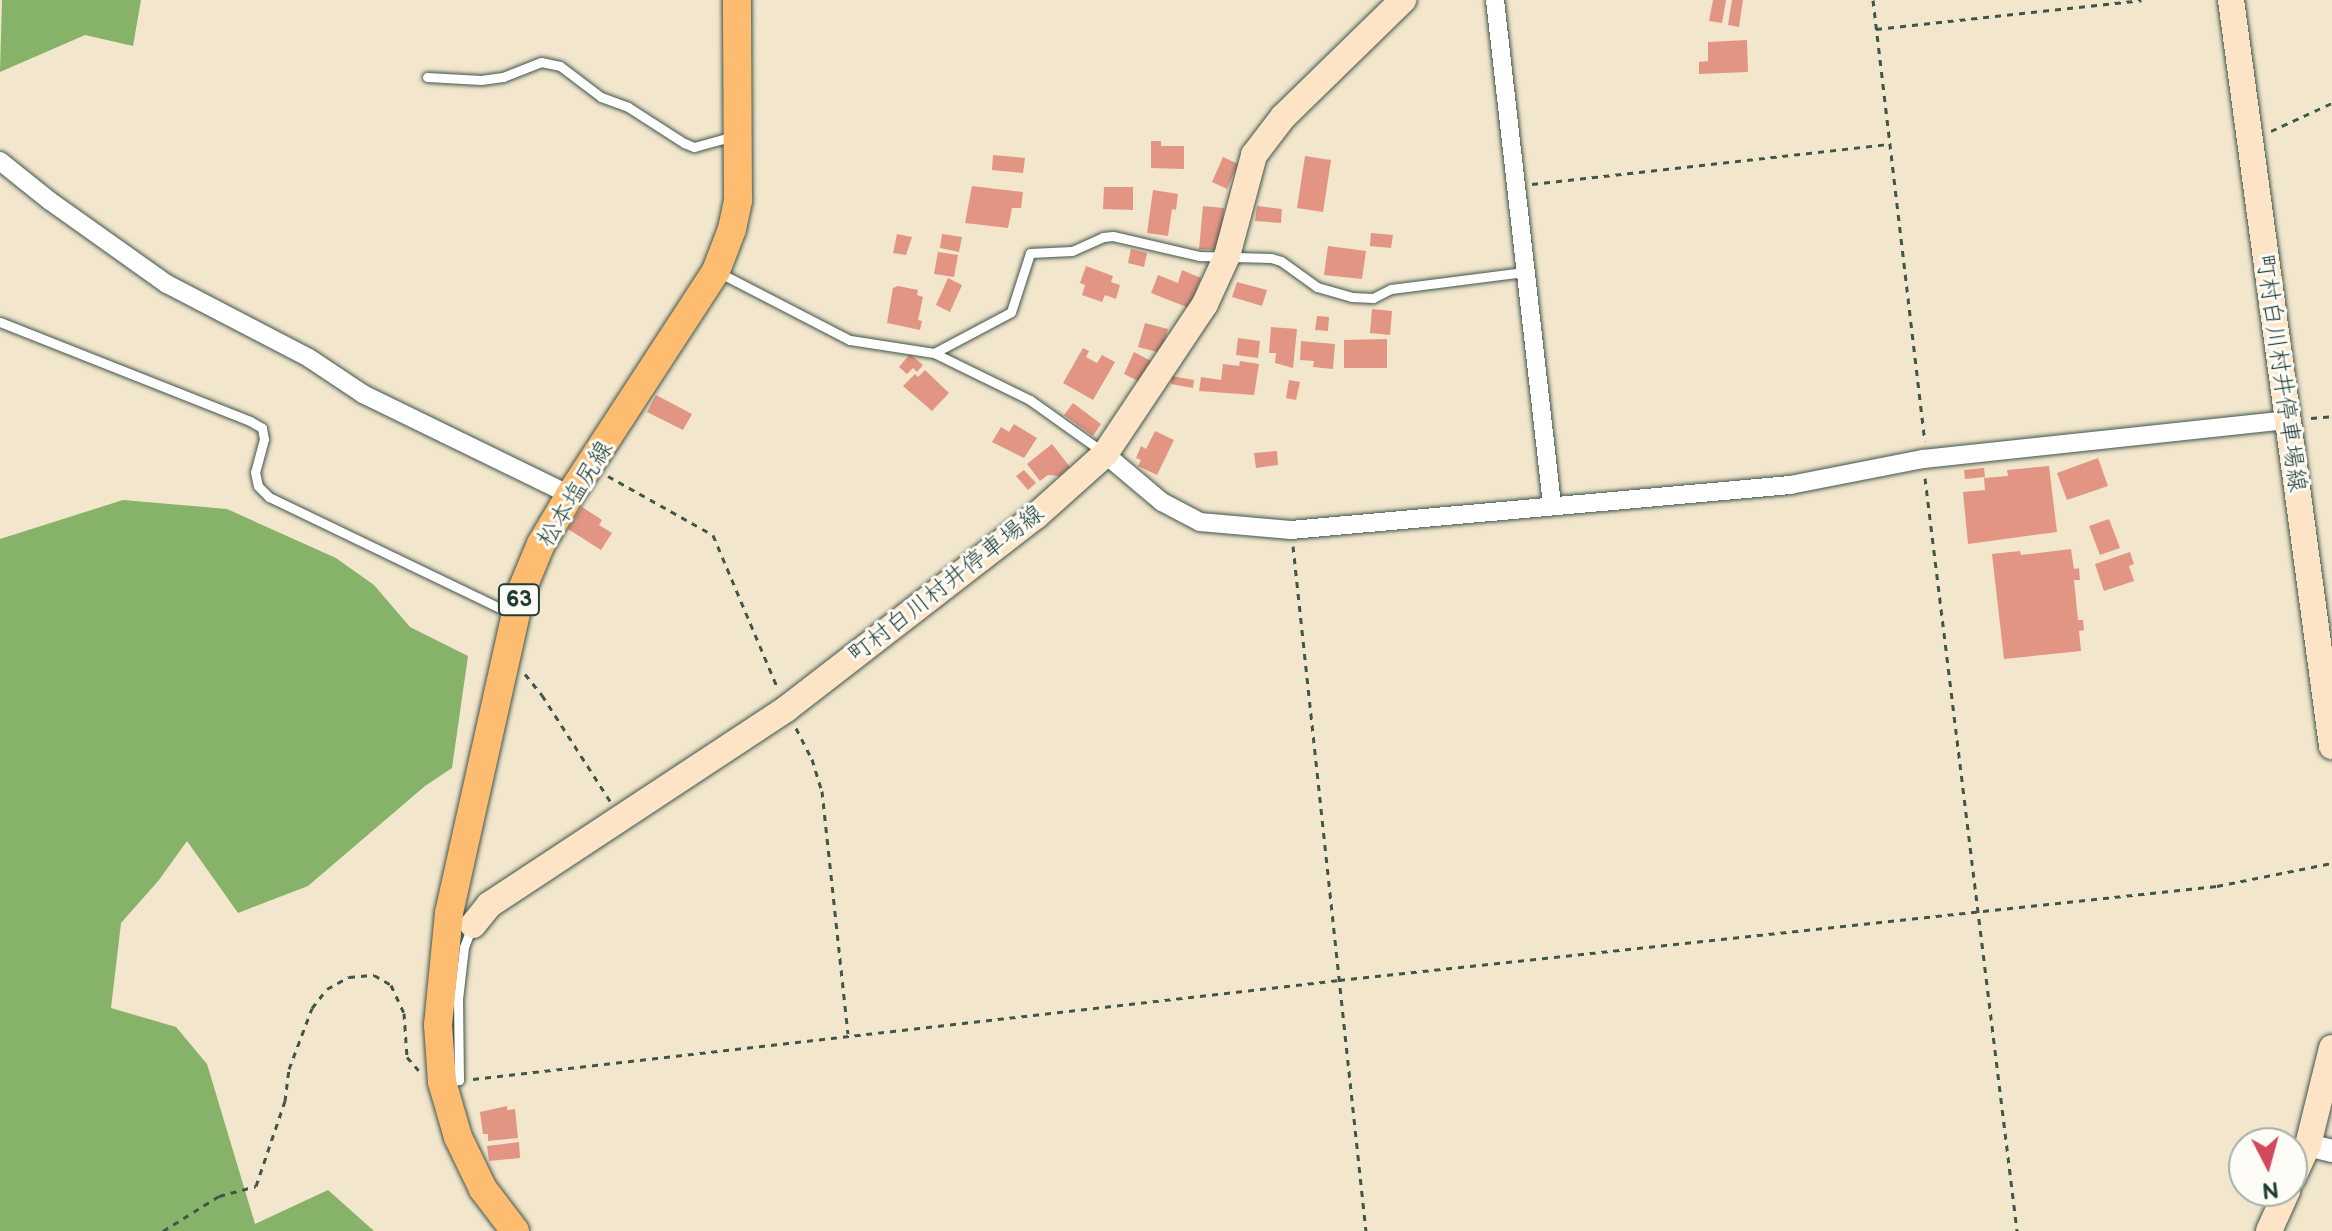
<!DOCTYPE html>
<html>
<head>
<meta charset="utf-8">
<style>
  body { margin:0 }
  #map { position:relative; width:2332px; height:1231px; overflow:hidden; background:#f2e6cd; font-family:"Balsamiq Sans","Klee One",sans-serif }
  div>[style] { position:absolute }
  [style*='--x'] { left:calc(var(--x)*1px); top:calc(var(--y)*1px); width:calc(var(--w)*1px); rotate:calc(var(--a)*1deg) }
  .forest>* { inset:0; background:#86b26a }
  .building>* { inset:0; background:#e39583 }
  .path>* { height:3px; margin-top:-1.5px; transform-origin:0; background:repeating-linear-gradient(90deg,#3f564b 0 6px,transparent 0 12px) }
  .roads { filter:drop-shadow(0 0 2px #3f564b) drop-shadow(0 0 2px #3f564b) }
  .service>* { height:9px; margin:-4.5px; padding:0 4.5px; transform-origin:4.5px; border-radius:4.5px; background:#fff }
  .minor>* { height:18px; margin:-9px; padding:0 9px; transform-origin:9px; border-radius:9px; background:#fff }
  .tertiary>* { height:22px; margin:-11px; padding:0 11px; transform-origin:11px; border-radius:11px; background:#fff }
  .secondary>* { height:26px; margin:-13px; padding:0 13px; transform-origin:13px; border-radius:13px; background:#fee4c6 }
  .primary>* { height:28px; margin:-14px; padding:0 14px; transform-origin:14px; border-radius:14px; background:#fdbc70 }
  span { translate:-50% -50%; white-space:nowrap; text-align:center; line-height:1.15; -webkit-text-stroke:6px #fdfcf7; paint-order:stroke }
  .shield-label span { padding:2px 6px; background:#fdfcf7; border:2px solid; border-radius:6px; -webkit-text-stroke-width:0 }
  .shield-label { font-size:22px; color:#1f3d34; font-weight:700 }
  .street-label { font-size:24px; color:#1f3d34 }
  .north { position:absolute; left:2228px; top:1127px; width:80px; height:80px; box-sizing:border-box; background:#fdfcf7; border:2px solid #a4b0a9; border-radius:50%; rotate:174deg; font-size:22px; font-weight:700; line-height:32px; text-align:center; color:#1f3d34 }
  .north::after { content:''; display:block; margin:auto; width:28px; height:36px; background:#d1495b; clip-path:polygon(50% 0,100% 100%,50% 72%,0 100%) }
</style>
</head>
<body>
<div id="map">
  <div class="forest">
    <i style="clip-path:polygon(2px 0,141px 0,133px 46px,85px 35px,0 72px)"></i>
    <i style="clip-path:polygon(123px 500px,227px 509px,336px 558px,374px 585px,410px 627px,468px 656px,452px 768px,425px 786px,308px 886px,238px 913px,187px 841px,159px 880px,121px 923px,111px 1008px,176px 1027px,207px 1064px,255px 1224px,328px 1190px,374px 1231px,0 1231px,0 539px)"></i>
  </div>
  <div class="building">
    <i style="clip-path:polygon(1713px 0,1726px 0,1722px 23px,1709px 21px)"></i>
    <i style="clip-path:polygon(1732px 0,1743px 0,1739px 27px,1728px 25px)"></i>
    <i style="clip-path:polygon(1747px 40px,1748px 72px,1699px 74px,1699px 62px,1708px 61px,1708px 42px)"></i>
    <i style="clip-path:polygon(1151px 141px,1161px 141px,1161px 146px,1184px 146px,1184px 169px,1151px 168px)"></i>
    <i style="clip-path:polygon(993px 155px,1025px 158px,1023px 173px,992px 170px)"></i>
    <i style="clip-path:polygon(1305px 156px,1331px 160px,1323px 212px,1297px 208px)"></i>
    <i style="clip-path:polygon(1223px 157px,1238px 164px,1227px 189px,1212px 182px)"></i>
    <i style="clip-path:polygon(972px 186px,1023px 192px,1021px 208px,1012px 208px,1008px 228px,965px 223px)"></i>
    <i style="clip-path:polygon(1104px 187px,1133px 187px,1133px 210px,1103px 209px)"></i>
    <i style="clip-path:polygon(1153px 190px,1178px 194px,1176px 210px,1172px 209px,1168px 236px,1147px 233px)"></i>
    <i style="clip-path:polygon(1203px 206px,1224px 208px,1220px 250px,1199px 249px)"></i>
    <i style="clip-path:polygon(1257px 206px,1282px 209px,1281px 223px,1255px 221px)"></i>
    <i style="clip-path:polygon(1371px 233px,1393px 235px,1391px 248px,1370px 246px)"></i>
    <i style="clip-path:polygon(897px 234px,912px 237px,906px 255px,893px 253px)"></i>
    <i style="clip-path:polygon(942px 234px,962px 237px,959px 252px,940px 248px)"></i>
    <i style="clip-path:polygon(1328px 246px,1366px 251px,1362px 279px,1324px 275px)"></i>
    <i style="clip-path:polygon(1131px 249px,1147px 253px,1144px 267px,1128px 263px)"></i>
    <i style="clip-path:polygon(938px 252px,958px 255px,954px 277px,934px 274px)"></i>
    <i style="clip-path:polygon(1086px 266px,1113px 276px,1111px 282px,1120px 285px,1116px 299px,1105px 295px,1102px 302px,1082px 295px,1085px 285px,1080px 283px)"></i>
    <i style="clip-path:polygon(1182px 270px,1201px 278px,1189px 308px,1151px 293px,1158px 275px,1178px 283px)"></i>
    <i style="clip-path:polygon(948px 278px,962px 285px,950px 312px,936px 305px)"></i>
    <i style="clip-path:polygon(1237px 282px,1267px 290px,1262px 306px,1232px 297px)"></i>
    <i style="clip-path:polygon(898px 286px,918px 290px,917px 295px,923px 297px,918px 320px,922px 321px,920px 330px,887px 323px,893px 288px)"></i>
    <i style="clip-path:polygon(1372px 309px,1392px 311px,1390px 335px,1370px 333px)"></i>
    <i style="clip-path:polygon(1317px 316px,1329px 317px,1328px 331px,1315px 330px)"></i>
    <i style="clip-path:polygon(1145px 323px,1168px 329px,1161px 353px,1138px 347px)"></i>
    <i style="clip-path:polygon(1271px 327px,1297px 329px,1293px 368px,1275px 363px,1276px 353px,1269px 353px)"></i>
    <i style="clip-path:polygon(1238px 338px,1260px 341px,1258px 358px,1236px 355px)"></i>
    <i style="clip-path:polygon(1387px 339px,1387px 368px,1344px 368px,1344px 340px)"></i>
    <i style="clip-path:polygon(1301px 341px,1335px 344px,1333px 369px,1313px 367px,1314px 361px,1300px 360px)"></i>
    <i style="clip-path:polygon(1083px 348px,1089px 351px,1086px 357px,1097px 363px,1102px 355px,1115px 362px,1093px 400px,1063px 383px)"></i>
    <i style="clip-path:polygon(1134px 352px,1153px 362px,1142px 383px,1124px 374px)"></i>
    <i style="clip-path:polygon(910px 354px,923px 365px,917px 372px,913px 368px,907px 374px,899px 367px)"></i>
    <i style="clip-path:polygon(1240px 361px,1259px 364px,1254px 395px,1199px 391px,1201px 377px,1221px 380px,1223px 364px,1239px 366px)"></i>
    <i style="clip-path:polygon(925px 370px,949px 393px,932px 411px,903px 386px,915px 374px,918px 377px)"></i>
    <i style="clip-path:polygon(1172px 376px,1194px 380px,1193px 388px,1171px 384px)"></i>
    <i style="clip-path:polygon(1289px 380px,1300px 382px,1296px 400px,1286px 398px)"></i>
    <i style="clip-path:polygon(656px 395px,692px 414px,683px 430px,647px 412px)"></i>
    <i style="clip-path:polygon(1073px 403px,1101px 424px,1093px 436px,1064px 415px)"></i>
    <i style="clip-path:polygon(1014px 424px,1037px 438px,1024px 458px,992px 442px,1001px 427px,1009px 432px)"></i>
    <i style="clip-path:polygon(1155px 431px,1174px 440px,1157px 475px,1138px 466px,1141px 460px,1136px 458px,1141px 446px,1146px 449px)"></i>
    <i style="clip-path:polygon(1052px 444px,1070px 467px,1059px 476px,1048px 475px,1040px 481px,1027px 464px)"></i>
    <i style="clip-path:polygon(1277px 451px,1278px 465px,1256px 468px,1254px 453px)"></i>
    <i style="clip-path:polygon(2098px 458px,2108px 486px,2067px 500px,2057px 473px)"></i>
    <i style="clip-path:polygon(2049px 466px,2057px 532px,1968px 544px,1963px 492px,1985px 490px,1984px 478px,2008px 476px,2007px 470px)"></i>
    <i style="clip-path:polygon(1984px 468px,1985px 477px,1965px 479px,1964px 470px)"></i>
    <i style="clip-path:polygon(1024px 470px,1036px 483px,1028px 490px,1016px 476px)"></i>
    <i style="clip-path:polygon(582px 507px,602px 520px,599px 525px,612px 533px,601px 550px,568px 529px)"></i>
    <i style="clip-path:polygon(2109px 519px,2120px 548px,2100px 555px,2089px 526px)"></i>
    <i style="clip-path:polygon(2071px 549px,2074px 569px,2079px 568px,2080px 580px,2074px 580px,2078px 620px,2083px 620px,2084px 630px,2079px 631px,2081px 651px,2004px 659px,1992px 554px,2020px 551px,2021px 555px)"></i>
    <i style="clip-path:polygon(2130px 552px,2134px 564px,2129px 566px,2134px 581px,2104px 591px,2095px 564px)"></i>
    <i style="clip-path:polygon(507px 1106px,507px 1110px,515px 1109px,518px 1138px,488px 1141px,488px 1134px,483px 1134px,480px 1112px)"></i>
    <i style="clip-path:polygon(519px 1142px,520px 1158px,489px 1161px,487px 1146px)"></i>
  </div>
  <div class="path">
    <i style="--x:1873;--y:0;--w:444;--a:83.3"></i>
    <i style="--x:1876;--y:29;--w:267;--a:-6.2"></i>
    <i style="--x:2271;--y:131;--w:67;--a:-24.7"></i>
    <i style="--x:1532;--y:184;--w:360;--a:-6.4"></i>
    <i style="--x:2311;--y:418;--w:21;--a:-5"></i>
    <i style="--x:608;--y:476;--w:120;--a:29.3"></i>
    <i style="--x:713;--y:535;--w:167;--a:67.1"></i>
    <i style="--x:1925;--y:478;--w:759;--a:83.03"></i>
    <i style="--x:1293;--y:546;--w:689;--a:83.92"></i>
    <i style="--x:525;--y:674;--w:27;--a:51"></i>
    <i style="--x:542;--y:695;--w:126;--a:57.3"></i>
    <i style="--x:796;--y:728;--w:35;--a:63"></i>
    <i style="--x:812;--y:759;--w:34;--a:73"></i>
    <i style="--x:822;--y:791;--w:244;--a:83.9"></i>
    <i style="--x:473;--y:1079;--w:872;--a:-6.52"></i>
    <i style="--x:1339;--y:980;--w:883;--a:-6.11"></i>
    <i style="--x:2217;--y:886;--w:117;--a:-11.3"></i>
    <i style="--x:163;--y:1231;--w:66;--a:-32"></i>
    <i style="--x:219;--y:1196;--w:38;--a:-15"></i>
    <i style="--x:256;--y:1186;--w:90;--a:-71.2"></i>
    <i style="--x:285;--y:1101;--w:32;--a:-83"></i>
    <i style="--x:289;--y:1069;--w:65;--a:-69.3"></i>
    <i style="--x:312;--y:1008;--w:24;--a:-52"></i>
    <i style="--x:327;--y:989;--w:25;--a:-29"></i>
    <i style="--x:349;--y:977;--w:25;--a:-5"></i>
    <i style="--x:374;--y:975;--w:20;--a:30"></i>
    <i style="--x:391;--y:985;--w:31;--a:65"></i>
    <i style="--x:404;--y:1013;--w:44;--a:86.1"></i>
    <i style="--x:407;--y:1057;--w:20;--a:49"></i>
  </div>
  <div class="roads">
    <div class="service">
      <i style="--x:427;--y:77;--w:54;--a:3.2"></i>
      <i style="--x:481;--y:80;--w:22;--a:-8"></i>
      <i style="--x:503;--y:77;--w:41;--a:-21.5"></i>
      <i style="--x:541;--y:62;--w:19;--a:12"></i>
      <i style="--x:560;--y:66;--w:51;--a:37.1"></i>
      <i style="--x:601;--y:97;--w:29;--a:20"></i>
      <i style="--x:628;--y:107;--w:67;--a:32.7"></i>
      <i style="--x:684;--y:143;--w:11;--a:22"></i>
      <i style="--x:694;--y:147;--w:41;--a:-15.4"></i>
      <i style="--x:718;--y:272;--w:148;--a:27.3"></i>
      <i style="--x:850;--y:340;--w:85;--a:8.8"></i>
      <i style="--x:934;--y:353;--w:107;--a:26.1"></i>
      <i style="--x:1030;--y:400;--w:90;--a:35.5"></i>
      <i style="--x:0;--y:322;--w:269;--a:21.6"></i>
      <i style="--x:250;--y:421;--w:14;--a:30"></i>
      <i style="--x:262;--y:428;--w:11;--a:80"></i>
      <i style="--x:264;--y:439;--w:34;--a:105"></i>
      <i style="--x:255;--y:472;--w:14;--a:78"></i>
      <i style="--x:258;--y:486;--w:16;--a:45"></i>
      <i style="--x:269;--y:497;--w:270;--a:25.7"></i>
      <i style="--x:934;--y:353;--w:87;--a:-28"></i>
      <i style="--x:1011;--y:312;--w:62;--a:-72.1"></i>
      <i style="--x:1030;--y:253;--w:42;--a:-2.7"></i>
      <i style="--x:1072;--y:251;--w:34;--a:-24"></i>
      <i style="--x:1103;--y:237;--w:10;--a:-6"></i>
      <i style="--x:1113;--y:236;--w:88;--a:13.1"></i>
      <i style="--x:1199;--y:256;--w:72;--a:1.6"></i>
      <i style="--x:1271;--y:258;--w:10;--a:17"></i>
      <i style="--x:1281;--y:261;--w:44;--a:35.8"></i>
      <i style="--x:1317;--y:287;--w:36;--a:16"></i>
      <i style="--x:1352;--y:297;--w:21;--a:3"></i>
      <i style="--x:1373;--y:298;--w:20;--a:-27"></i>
      <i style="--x:1391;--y:289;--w:134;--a:-7.3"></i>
      <i style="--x:446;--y:1082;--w:13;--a:-9"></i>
      <i style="--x:459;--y:1080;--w:81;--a:-90.7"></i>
      <i style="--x:458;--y:999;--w:52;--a:-83.4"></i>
      <i style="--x:464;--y:947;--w:22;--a:-69"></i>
    </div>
    <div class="minor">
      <i style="--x:1495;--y:0;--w:507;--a:83.55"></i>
      <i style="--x:0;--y:161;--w:64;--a:38.7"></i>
      <i style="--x:50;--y:201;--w:143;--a:35.4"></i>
      <i style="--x:167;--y:284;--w:160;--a:27.5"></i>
      <i style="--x:309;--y:358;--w:65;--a:33.7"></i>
      <i style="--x:363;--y:394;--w:230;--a:26"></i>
      <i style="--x:1105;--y:454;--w:75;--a:40.1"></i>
      <i style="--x:1162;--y:502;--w:43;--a:27.8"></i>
      <i style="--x:1200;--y:522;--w:91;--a:5"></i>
      <i style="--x:1291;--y:530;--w:501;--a:-5.15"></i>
      <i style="--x:1790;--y:485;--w:136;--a:-11.1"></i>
      <i style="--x:1923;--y:459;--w:366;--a:-6.1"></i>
    </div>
    <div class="tertiary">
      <i style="--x:2308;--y:1145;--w:25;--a:14"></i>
    </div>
    <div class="secondary">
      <i style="--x:2231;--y:0;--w:753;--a:82.29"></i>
      <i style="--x:473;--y:925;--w:26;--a:-51"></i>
      <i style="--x:489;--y:905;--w:356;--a:-33.4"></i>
      <i style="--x:786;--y:709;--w:316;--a:-37.7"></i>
      <i style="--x:1036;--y:516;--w:93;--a:-41.9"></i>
      <i style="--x:1105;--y:454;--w:180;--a:-56.3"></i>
      <i style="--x:1205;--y:304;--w:53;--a:-65.4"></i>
      <i style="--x:1227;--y:256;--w:105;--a:-75"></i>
      <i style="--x:1254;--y:155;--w:48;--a:-52.7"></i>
      <i style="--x:1283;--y:117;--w:168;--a:-44.3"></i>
      <i style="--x:2292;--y:1179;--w:38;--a:-65"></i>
      <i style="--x:2308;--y:1145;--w:100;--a:-76.1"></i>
      <i style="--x:2269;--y:1231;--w:44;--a:-65.8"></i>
    </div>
    <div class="primary">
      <i style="--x:515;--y:1231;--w:53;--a:-127.3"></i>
      <i style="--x:483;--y:1189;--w:58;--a:-115.7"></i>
      <i style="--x:458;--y:1137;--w:57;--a:-106.2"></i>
      <i style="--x:442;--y:1082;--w:57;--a:-94"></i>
      <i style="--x:438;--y:1025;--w:113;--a:-84.4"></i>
      <i style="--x:449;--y:913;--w:329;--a:-77.4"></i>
      <i style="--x:521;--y:592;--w:52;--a:-67.4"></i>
      <i style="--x:541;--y:544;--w:57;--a:-59.4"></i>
      <i style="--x:570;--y:495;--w:267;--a:-56.9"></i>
      <i style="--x:716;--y:271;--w:45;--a:-69.1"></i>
      <i style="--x:732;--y:229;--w:30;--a:-78"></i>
      <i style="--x:738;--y:200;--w:200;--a:-90.3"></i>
    </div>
  </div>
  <div class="shield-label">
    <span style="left:519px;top:600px">63</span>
  </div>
  <div class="street-label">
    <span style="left:2281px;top:373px;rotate:82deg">町村白川村井停車場線</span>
    <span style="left:575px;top:494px;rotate:-58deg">松本塩尻線</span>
    <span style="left:946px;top:584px;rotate:-38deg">町村白川村井停車場線</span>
  </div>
  <div class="north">N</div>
</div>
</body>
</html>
